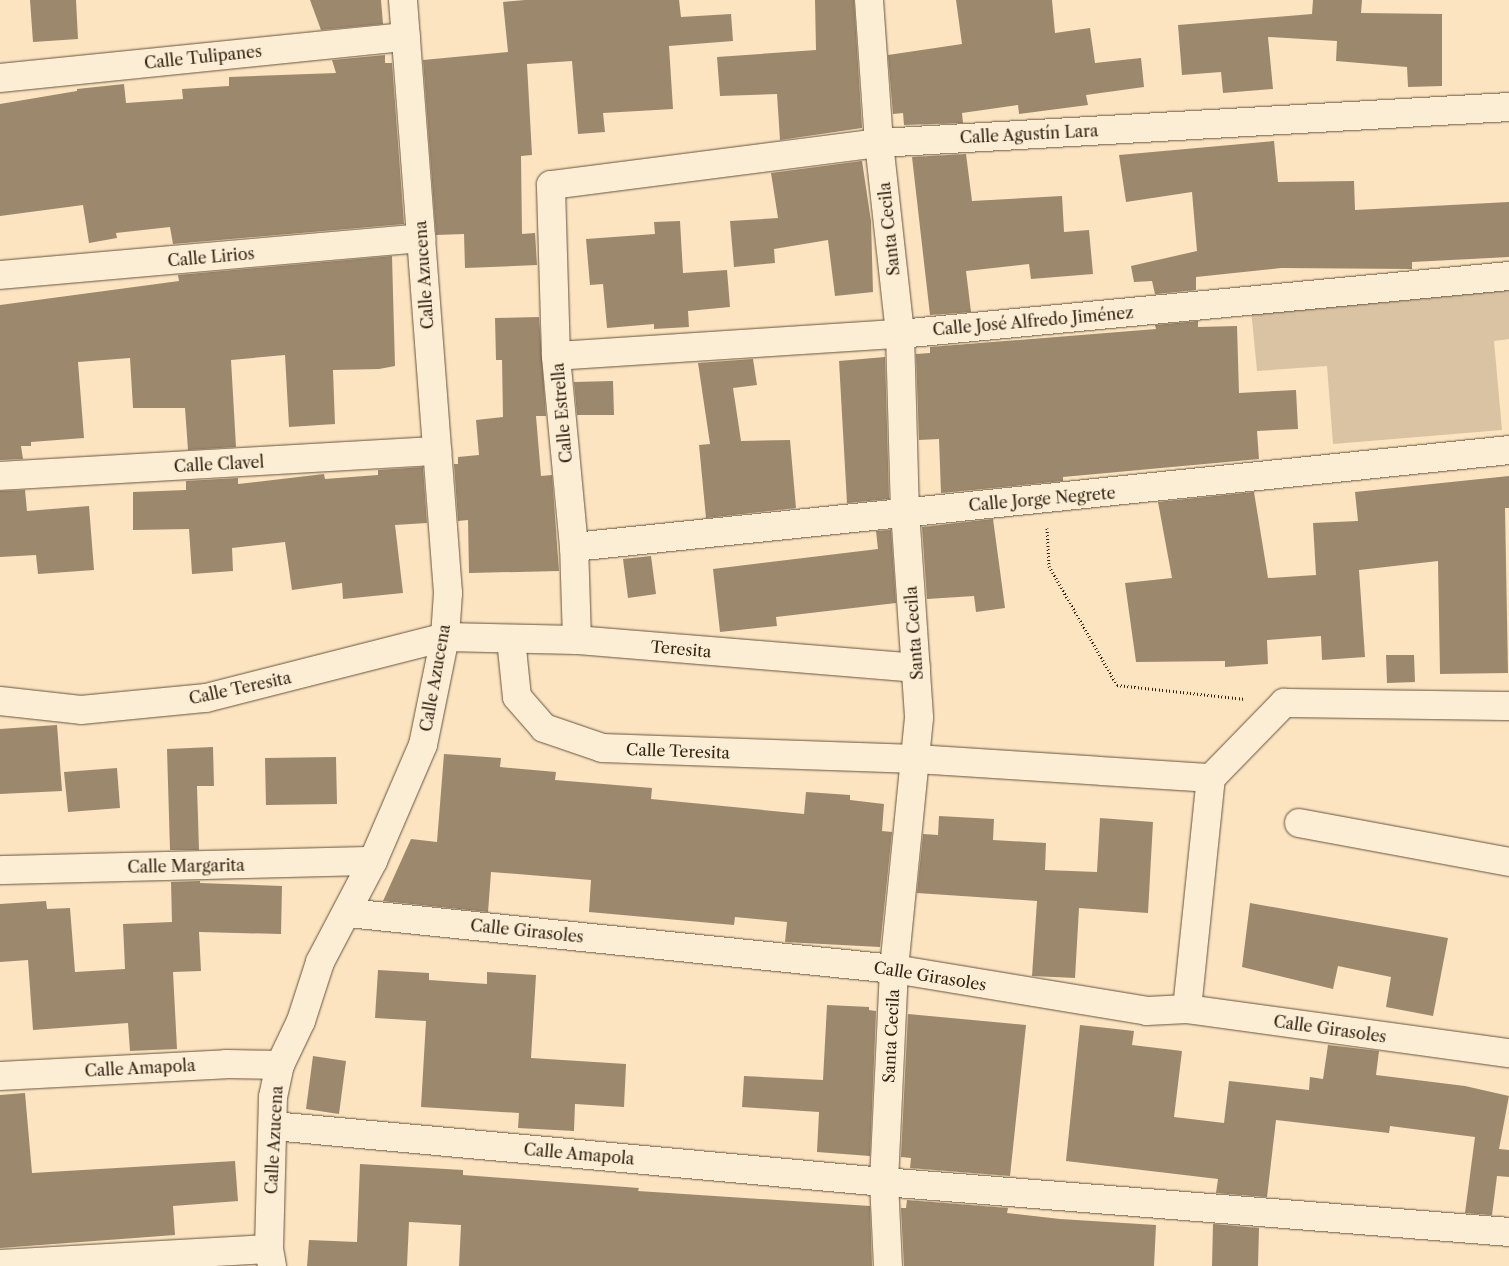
<!DOCTYPE html>
<html>
<head>
<meta charset="utf-8">
<style>
  body { margin:0 }
  #map { position:relative; width:1509px; height:1266px; overflow:hidden; background:#fbe4bf; font-family:"Libre Caslon Text",serif }
  div>[style] { position:absolute }
  [style*='--x'] { left:calc(var(--x)*1px); top:calc(var(--y)*1px); width:calc(var(--w)*1px); rotate:calc(var(--a)*1deg) }
  .green>* { inset:0; background:#d9c3a2 }
  .building>* { inset:0; background:#9c886d }
  .path>* { height:3px; margin-top:-1.5px; transform-origin:0; background:repeating-linear-gradient(90deg,#352414 0 1px,transparent 0 3.5px) }
  .roads { filter:drop-shadow(0 0 1px #66543f) drop-shadow(0 0 1px #66543f) }
  .minor>* { height:28px; margin:-14px; padding:0 14px; transform-origin:14px; border-radius:14px; background:#fcedd5 }
  span { translate:-50% -50%; white-space:nowrap; text-align:center; line-height:1.15; -webkit-text-stroke:4.5px #fcedd5; paint-order:stroke }
  .street-label { font-size:16px; color:#352414 }
</style>
</head>
<body>
<div id="map">
  <div class="green">
    <i style="clip-path:polygon(1509px 288px,1509px 339px,1494px 341px,1502px 430px,1333px 444px,1327px 366px,1257px 371px,1251px 309px)"></i>
  </div>
  <div class="building">
    <i style="clip-path:polygon(30px 0,76px 0,78px 39px,33px 42px)"></i>
    <i style="clip-path:polygon(310px 0,381px 0,383px 24px,321px 30px)"></i>
    <i style="clip-path:polygon(525px 0,679px 0,681px 17px,731px 14px,733px 41px,669px 46px,673px 109px,603px 113px,605px 132px,578px 134px,572px 61px,527px 64px,532px 155px,521px 156px,522px 234px,535px 233px,537px 265px,465px 268px,464px 234px,436px 235px,423px 60px,508px 52px,503px 2px)"></i>
    <i style="clip-path:polygon(815px 0,854px 0,862px 128px,780px 140px,777px 94px,720px 96px,717px 57px,816px 50px)"></i>
    <i style="clip-path:polygon(956px 0,1052px 0,1055px 33px,1090px 28px,1095px 63px,1141px 58px,1144px 87px,1086px 95px,1088px 105px,1019px 114px,1018px 105px,962px 113px,963px 123px,904px 125px,903px 113px,893px 114px,888px 55px,962px 44px)"></i>
    <i style="clip-path:polygon(1313px 0,1362px 0,1361px 13px,1442px 14px,1442px 86px,1408px 87px,1407px 67px,1336px 61px,1337px 41px,1268px 37px,1273px 89px,1223px 93px,1221px 72px,1182px 75px,1178px 25px,1312px 14px)"></i>
    <i style="clip-path:polygon(385px 55px,385px 63px,392px 63px,404px 224px,173px 244px,170px 227px,116px 233px,117px 238px,89px 243px,83px 205px,0 216px,0 104px,77px 91px,77px 89px,124px 84px,126px 103px,183px 99px,182px 89px,229px 86px,229px 77px,336px 73px,332px 60px)"></i>
    <i style="clip-path:polygon(1274px 141px,1278px 182px,1354px 181px,1355px 210px,1509px 202px,1509px 257px,1412px 262px,1412px 269px,1281px 268px,1196px 277px,1196px 290px,1155px 294px,1152px 281px,1134px 282px,1131px 266px,1197px 251px,1192px 192px,1126px 202px,1119px 155px)"></i>
    <i style="clip-path:polygon(966px 154px,972px 201px,1062px 196px,1064px 232px,1089px 230px,1093px 274px,1031px 279px,1029px 264px,966px 271px,971px 312px,930px 315px,912px 157px)"></i>
    <i style="clip-path:polygon(862px 161px,871px 221px,873px 292px,835px 296px,828px 240px,774px 249px,775px 263px,734px 267px,730px 221px,778px 218px,771px 173px)"></i>
    <i style="clip-path:polygon(680px 221px,683px 273px,727px 270px,730px 307px,688px 311px,689px 327px,654px 329px,654px 324px,607px 328px,603px 284px,590px 285px,586px 239px,655px 234px,654px 222px)"></i>
    <i style="clip-path:polygon(392px 256px,395px 366px,379px 369px,333px 370px,335px 424px,289px 427px,285px 355px,231px 360px,236px 447px,188px 450px,185px 408px,133px 408px,130px 358px,78px 362px,84px 438px,31px 442px,31px 446px,21px 446px,23px 459px,0 460px,0 305px,179px 281px,178px 275px)"></i>
    <i style="clip-path:polygon(539px 317px,546px 416px,536px 416px,541px 476px,552px 475px,559px 571px,469px 573px,468px 520px,458px 521px,454px 464px,458px 464px,458px 457px,479px 455px,476px 420px,503px 417px,502px 360px,496px 360px,495px 318px)"></i>
    <i style="clip-path:polygon(1198px 321px,1198px 327px,1237px 326px,1239px 393px,1296px 390px,1298px 429px,1257px 431px,1259px 459px,1063px 477px,1063px 481px,941px 493px,939px 439px,919px 440px,916px 354px,930px 353px,930px 347px,1156px 329px,1155px 325px)"></i>
    <i style="clip-path:polygon(885px 357px,889px 499px,847px 503px,839px 361px)"></i>
    <i style="clip-path:polygon(753px 359px,757px 385px,733px 388px,741px 441px,790px 440px,796px 508px,706px 518px,699px 445px,710px 444px,698px 363px)"></i>
    <i style="clip-path:polygon(613px 381px,614px 415px,577px 415px,574px 382px)"></i>
    <i style="clip-path:polygon(423px 467px,427px 523px,395px 525px,403px 593px,343px 599px,342px 583px,292px 590px,285px 542px,232px 548px,233px 571px,192px 574px,189px 529px,133px 530px,133px 492px,186px 490px,186px 481px,238px 478px,238px 484px,324px 474px,325px 479px,378px 475px,378px 470px)"></i>
    <i style="clip-path:polygon(1509px 476px,1509px 508px,1505px 508px,1508px 673px,1440px 674px,1438px 561px,1359px 570px,1365px 657px,1322px 660px,1321px 636px,1267px 640px,1268px 664px,1225px 667px,1225px 661px,1136px 662px,1125px 583px,1172px 578px,1158px 502px,1254px 492px,1268px 578px,1316px 575px,1313px 523px,1358px 521px,1355px 492px)"></i>
    <i style="clip-path:polygon(25px 490px,27px 511px,89px 506px,94px 570px,38px 574px,36px 555px,0 557px,0 491px)"></i>
    <i style="clip-path:polygon(993px 519px,1005px 608px,976px 612px,974px 596px,927px 599px,922px 527px)"></i>
    <i style="clip-path:polygon(891px 530px,896px 603px,776px 617px,777px 626px,720px 632px,713px 569px,878px 549px,876px 531px)"></i>
    <i style="clip-path:polygon(651px 556px,656px 594px,628px 598px,623px 559px)"></i>
    <i style="clip-path:polygon(1386px 655px,1414px 655px,1415px 682px,1387px 683px)"></i>
    <i style="clip-path:polygon(57px 725px,62px 791px,0 794px,0 729px)"></i>
    <i style="clip-path:polygon(213px 747px,214px 786px,197px 786px,199px 850px,170px 850px,167px 749px)"></i>
    <i style="clip-path:polygon(444px 754px,501px 758px,500px 767px,556px 772px,555px 780px,652px 788px,651px 799px,804px 814px,806px 792px,850px 795px,850px 800px,884px 804px,882px 831px,892px 832px,880px 947px,785px 942px,787px 922px,735px 917px,734px 925px,589px 912px,591px 880px,491px 872px,488px 912px,383px 901px,411px 839px,437px 842px)"></i>
    <i style="clip-path:polygon(336px 757px,337px 804px,266px 805px,265px 758px)"></i>
    <i style="clip-path:polygon(117px 768px,120px 808px,68px 812px,64px 772px)"></i>
    <i style="clip-path:polygon(939px 816px,994px 819px,993px 840px,1046px 843px,1045px 870px,1097px 872px,1100px 818px,1153px 822px,1148px 913px,1079px 908px,1075px 978px,1032px 976px,1037px 901px,917px 893px,923px 834px,938px 835px)"></i>
    <i style="clip-path:polygon(200px 881px,200px 883px,282px 886px,281px 934px,199px 932px,201px 971px,173px 972px,177px 1049px,130px 1051px,128px 1023px,33px 1030px,28px 960px,0 962px,0 904px,46px 901px,47px 909px,70px 908px,75px 972px,125px 969px,123px 924px,172px 922px,171px 882px)"></i>
    <i style="clip-path:polygon(1250px 903px,1448px 938px,1433px 1016px,1386px 1007px,1391px 977px,1338px 966px,1333px 989px,1242px 967px)"></i>
    <i style="clip-path:polygon(378px 970px,429px 973px,429px 980px,487px 984px,487px 972px,536px 975px,531px 1058px,626px 1064px,624px 1107px,575px 1104px,574px 1131px,518px 1128px,519px 1113px,421px 1107px,426px 1021px,375px 1018px)"></i>
    <i style="clip-path:polygon(827px 1005px,869px 1007px,869px 1010px,876px 1011px,870px 1156px,817px 1152px,819px 1112px,742px 1107px,744px 1076px,823px 1080px)"></i>
    <i style="clip-path:polygon(908px 1014px,1026px 1025px,1010px 1176px,910px 1168px,911px 1158px,901px 1157px)"></i>
    <i style="clip-path:polygon(1080px 1025px,1134px 1031px,1132px 1045px,1182px 1051px,1174px 1117px,1224px 1123px,1229px 1081px,1309px 1090px,1310px 1077px,1323px 1079px,1328px 1045px,1379px 1051px,1376px 1075px,1465px 1086px,1509px 1096px,1499px 1149px,1509px 1150px,1509px 1177px,1497px 1176px,1492px 1215px,1465px 1213px,1475px 1137px,1390px 1126px,1389px 1133px,1276px 1120px,1267px 1197px,1216px 1193px,1218px 1179px,1066px 1161px)"></i>
    <i style="clip-path:polygon(313px 1056px,346px 1061px,339px 1114px,306px 1109px)"></i>
    <i style="clip-path:polygon(25px 1093px,32px 1173px,235px 1161px,238px 1201px,173px 1206px,175px 1235px,0 1248px,0 1095px)"></i>
    <i style="clip-path:polygon(360px 1164px,463px 1170px,463px 1175px,639px 1188px,638px 1191px,870px 1206px,872px 1266px,459px 1266px,461px 1225px,409px 1222px,407px 1266px,307px 1266px,309px 1240px,357px 1242px)"></i>
    <i style="clip-path:polygon(907px 1200px,1008px 1208px,1007px 1213px,1060px 1219px,1156px 1225px,1154px 1266px,904px 1266px,901px 1208px,906px 1208px)"></i>
    <i style="clip-path:polygon(1213px 1224px,1259px 1228px,1258px 1266px,1212px 1266px)"></i>
  </div>
  <div class="path">
    <i style="--x:1047;--y:528;--w:38;--a:87"></i>
    <i style="--x:1049;--y:566;--w:137;--a:60.3"></i>
    <i style="--x:1117;--y:685;--w:129;--a:6.2"></i>
  </div>
  <div class="roads">
    <div class="minor">
      <i style="--x:869;--y:0;--w:143;--a:86"></i>
      <i style="--x:879;--y:143;--w:192;--a:83.7"></i>
      <i style="--x:900;--y:334;--w:177;--a:88.4"></i>
      <i style="--x:905;--y:511;--w:207;--a:86.1"></i>
      <i style="--x:919;--y:718;--w:252;--a:95.7"></i>
      <i style="--x:894;--y:969;--w:213;--a:92.7"></i>
      <i style="--x:884;--y:1182;--w:84;--a:87.3"></i>
      <i style="--x:0;--y:78;--w:408;--a:-5.8"></i>
      <i style="--x:0;--y:275;--w:423;--a:-5"></i>
      <i style="--x:556;--y:356;--w:345;--a:-3.7"></i>
      <i style="--x:900;--y:334;--w:612;--a:-5.44"></i>
      <i style="--x:0;--y:476;--w:438;--a:-3.3"></i>
      <i style="--x:574;--y:547;--w:940;--a:-5.92"></i>
      <i style="--x:511;--y:639;--w:58;--a:84.1"></i>
      <i style="--x:517;--y:697;--w:41;--a:48.9"></i>
      <i style="--x:544;--y:728;--w:61;--a:19"></i>
      <i style="--x:602;--y:748;--w:314;--a:2"></i>
      <i style="--x:916;--y:759;--w:296;--a:3.7"></i>
      <i style="--x:1211;--y:778;--w:105;--a:-45.8"></i>
      <i style="--x:1284;--y:703;--w:225;--a:0.8"></i>
      <i style="--x:577;--y:640;--w:93;--a:-91.8"></i>
      <i style="--x:574;--y:547;--w:192;--a:-95.4"></i>
      <i style="--x:556;--y:356;--w:171;--a:-91.7"></i>
      <i style="--x:551;--y:185;--w:331;--a:-7.3"></i>
      <i style="--x:879;--y:143;--w:631;--a:-3.27"></i>
      <i style="--x:0;--y:701;--w:81;--a:6.3"></i>
      <i style="--x:81;--y:710;--w:126;--a:-5.5"></i>
      <i style="--x:206;--y:698;--w:247;--a:-14.3"></i>
      <i style="--x:445;--y:637;--w:132;--a:1.3"></i>
      <i style="--x:577;--y:640;--w:340;--a:4.7"></i>
      <i style="--x:1299;--y:823;--w:214;--a:10.5"></i>
      <i style="--x:0;--y:870;--w:373;--a:-1.4"></i>
      <i style="--x:348;--y:913;--w:549;--a:5.86"></i>
      <i style="--x:894;--y:969;--w:256;--a:9.4"></i>
      <i style="--x:1147;--y:1011;--w:40;--a:-2.9"></i>
      <i style="--x:1187;--y:1009;--w:325;--a:7.8"></i>
      <i style="--x:1187;--y:1009;--w:232;--a:-84.1"></i>
      <i style="--x:0;--y:1076;--w:226;--a:-3"></i>
      <i style="--x:226;--y:1064;--w:54;--a:1.1"></i>
      <i style="--x:273;--y:1126;--w:614;--a:5.24"></i>
      <i style="--x:884;--y:1182;--w:627;--a:4.57"></i>
      <i style="--x:0;--y:1264;--w:269;--a:-3.2"></i>
      <i style="--x:272;--y:1266;--w:17;--a:-100"></i>
      <i style="--x:269;--y:1249;--w:152;--a:-88.5"></i>
      <i style="--x:273;--y:1097;--w:33;--a:-78"></i>
      <i style="--x:280;--y:1065;--w:49;--a:-64.5"></i>
      <i style="--x:301;--y:1021;--w:62;--a:-72.1"></i>
      <i style="--x:320;--y:962;--w:114;--a:-62.3"></i>
      <i style="--x:373;--y:861;--w:126;--a:-66.7"></i>
      <i style="--x:423;--y:745;--w:110;--a:-78.5"></i>
      <i style="--x:445;--y:637;--w:44;--a:-86.1"></i>
      <i style="--x:448;--y:593;--w:595;--a:-94.34"></i>
    </div>
  </div>
  <div class="street-label">
    <span style="left:203px;top:57px;rotate:-6deg">Calle Tulipanes</span>
    <span style="left:1029px;top:134px;rotate:-3deg">Calle Agustín Lara</span>
    <span style="left:889px;top:229px;rotate:-96deg">Santa Cecila</span>
    <span style="left:211px;top:257px;rotate:-5deg">Calle Lirios</span>
    <span style="left:424px;top:275px;rotate:-94deg">Calle Azucena</span>
    <span style="left:1033px;top:321px;rotate:-5deg">Calle José Alfredo Jiménez</span>
    <span style="left:562px;top:413px;rotate:-95deg">Calle Estrella</span>
    <span style="left:219px;top:464px;rotate:-3deg">Calle Clavel</span>
    <span style="left:1042px;top:499px;rotate:-5deg">Calle Jorge Negrete</span>
    <span style="left:914px;top:633px;rotate:-94deg">Santa Cecila</span>
    <span style="left:681px;top:649px;rotate:5deg">Teresita</span>
    <span style="left:435px;top:678px;rotate:-80deg">Calle Azucena</span>
    <span style="left:240px;top:688px;rotate:-12deg">Calle Teresita</span>
    <span style="left:678px;top:751px;rotate:2deg">Calle Teresita</span>
    <span style="left:186px;top:866px;rotate:-1deg">Calle Margarita</span>
    <span style="left:527px;top:931px;rotate:6deg">Calle Girasoles</span>
    <span style="left:930px;top:976px;rotate:9deg">Calle Girasoles</span>
    <span style="left:1330px;top:1029px;rotate:8deg">Calle Girasoles</span>
    <span style="left:891px;top:1036px;rotate:-87deg">Santa Cecila</span>
    <span style="left:140px;top:1068px;rotate:-3deg">Calle Amapola</span>
    <span style="left:274px;top:1140px;rotate:-87deg">Calle Azucena</span>
    <span style="left:579px;top:1154px;rotate:5deg">Calle Amapola</span>
  </div>
</div>
</body>
</html>
